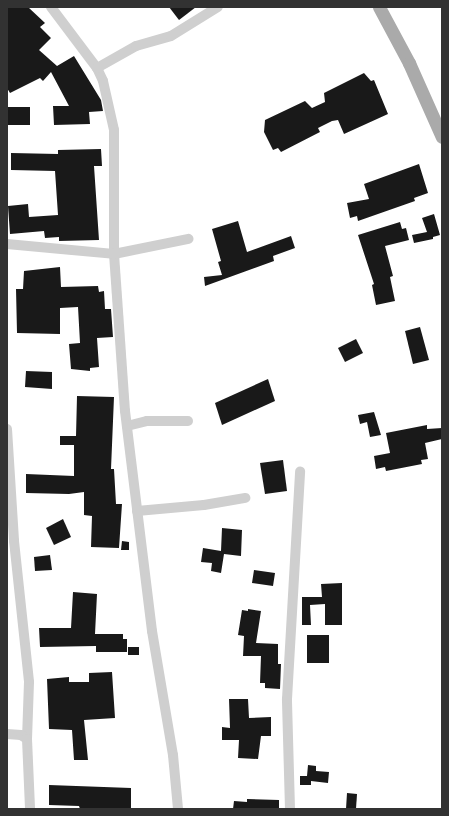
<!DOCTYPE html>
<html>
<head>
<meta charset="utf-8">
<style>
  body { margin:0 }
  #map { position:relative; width:449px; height:816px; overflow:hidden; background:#fff; font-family:"DejaVu Sans",sans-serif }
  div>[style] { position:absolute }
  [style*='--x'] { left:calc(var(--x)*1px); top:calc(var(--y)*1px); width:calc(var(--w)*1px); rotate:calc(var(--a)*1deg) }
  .building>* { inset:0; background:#191919 }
  .minor>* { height:10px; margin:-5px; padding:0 5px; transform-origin:5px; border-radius:5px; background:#cfcfcf }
  .major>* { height:13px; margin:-6.5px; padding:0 6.5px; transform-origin:6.5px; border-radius:6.5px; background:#aaa }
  span { translate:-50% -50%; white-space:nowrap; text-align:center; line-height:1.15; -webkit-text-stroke:4px #fff; paint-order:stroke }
  .frame { position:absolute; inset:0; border:8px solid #323232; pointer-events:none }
</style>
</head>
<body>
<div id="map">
  <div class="building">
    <i style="clip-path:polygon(7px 7px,28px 7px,45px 23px,40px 27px,51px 38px,39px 50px,57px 66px,74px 56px,101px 100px,103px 111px,89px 112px,90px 124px,54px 125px,53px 106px,69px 106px,51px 72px,43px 81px,40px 78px,10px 93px,7px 88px)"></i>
    <i style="clip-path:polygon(169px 7px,196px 7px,179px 20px)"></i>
    <i style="clip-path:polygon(364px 73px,371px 81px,374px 80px,388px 114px,344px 134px,338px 120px,332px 121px,318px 128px,320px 132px,281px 152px,278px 148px,273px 150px,264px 132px,265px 120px,305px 101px,312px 108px,325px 102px,324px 93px)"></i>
    <i style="clip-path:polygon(7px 107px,30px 107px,30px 125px,7px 125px)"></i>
    <i style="clip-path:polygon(101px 149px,102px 166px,94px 166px,99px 240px,59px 241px,59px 237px,45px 238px,44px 231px,10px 234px,8px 206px,28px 204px,29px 217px,58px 215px,55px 171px,11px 170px,11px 153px,58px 154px,58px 150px)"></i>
    <i style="clip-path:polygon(419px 164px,428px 193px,414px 198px,415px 201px,358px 221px,357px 216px,350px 218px,347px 203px,369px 199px,364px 184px)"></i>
    <i style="clip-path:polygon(434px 214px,440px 235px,433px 237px,433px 239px,414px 243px,412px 235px,427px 232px,422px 218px)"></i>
    <i style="clip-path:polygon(238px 221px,247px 252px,291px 236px,295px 248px,273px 256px,274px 261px,205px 286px,204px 277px,222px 275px,218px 262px,221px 261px,212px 229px)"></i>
    <i style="clip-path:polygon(400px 222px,402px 229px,406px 228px,409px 240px,385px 246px,393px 276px,390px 277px,395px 301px,376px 305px,372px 285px,374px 284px,358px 235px)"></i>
    <i style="clip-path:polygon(60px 267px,61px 287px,98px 286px,99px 292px,104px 291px,105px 309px,111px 309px,113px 337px,97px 338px,99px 367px,90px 368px,90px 371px,71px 369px,69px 344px,80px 343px,78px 307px,60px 308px,60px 334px,17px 333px,16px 289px,23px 289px,24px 271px)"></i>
    <i style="clip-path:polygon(420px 327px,429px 360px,413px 364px,405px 331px)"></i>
    <i style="clip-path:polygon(356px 339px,363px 353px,345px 362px,338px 348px)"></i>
    <i style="clip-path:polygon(26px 371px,52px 372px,52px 389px,25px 387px)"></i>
    <i style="clip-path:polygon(268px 379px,275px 401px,222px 425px,215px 403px)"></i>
    <i style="clip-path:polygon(77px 396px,114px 397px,111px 469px,114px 469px,116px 504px,122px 504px,119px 548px,91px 547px,92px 516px,84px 515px,84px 492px,69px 494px,26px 493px,26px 474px,74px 476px,74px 445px,60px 445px,60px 436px,76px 436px)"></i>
    <i style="clip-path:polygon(374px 412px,381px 435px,370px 437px,367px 422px,360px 424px,358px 415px)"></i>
    <i style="clip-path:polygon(427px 425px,427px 429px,442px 428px,442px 439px,425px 443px,428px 459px,421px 460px,422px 464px,386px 471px,385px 467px,376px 469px,374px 456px,390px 453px,386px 433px)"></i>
    <i style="clip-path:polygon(283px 460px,287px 491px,265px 494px,260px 463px)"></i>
    <i style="clip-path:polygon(63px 519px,71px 537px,54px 545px,46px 528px)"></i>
    <i style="clip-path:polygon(222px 528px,242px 530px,241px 556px,224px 554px,221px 573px,211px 571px,212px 563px,201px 562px,203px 548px,221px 551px)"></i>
    <i style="clip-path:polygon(122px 541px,129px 542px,129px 550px,121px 550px)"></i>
    <i style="clip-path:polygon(50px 555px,52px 570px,35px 571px,34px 557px)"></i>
    <i style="clip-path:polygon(254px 570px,275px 573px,273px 586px,252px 583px)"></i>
    <i style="clip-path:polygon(342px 583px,342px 625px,325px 625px,325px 604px,310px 605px,311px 625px,302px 625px,302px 597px,322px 597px,321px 584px)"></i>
    <i style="clip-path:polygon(73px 592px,97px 594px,95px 634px,123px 634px,123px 639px,127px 639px,127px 652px,96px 652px,96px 646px,40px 647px,39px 628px,71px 628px)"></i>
    <i style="clip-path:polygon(248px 609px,261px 611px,256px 643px,278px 644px,278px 664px,281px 664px,280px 689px,265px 688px,265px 683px,260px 683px,261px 656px,243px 656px,244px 636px,238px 635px,242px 610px,248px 611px)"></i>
    <i style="clip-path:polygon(307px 635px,329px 635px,329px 663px,307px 663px)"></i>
    <i style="clip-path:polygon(128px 647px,139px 647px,139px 655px,128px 655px)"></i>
    <i style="clip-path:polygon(112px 672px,115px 718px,84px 720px,88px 760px,74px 760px,72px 730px,49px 729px,47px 679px,69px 677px,69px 682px,89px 682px,89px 673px)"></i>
    <i style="clip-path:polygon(229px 699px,248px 699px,249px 718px,271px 717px,271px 736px,261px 736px,258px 759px,238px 758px,239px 740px,222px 740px,222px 727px,230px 728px)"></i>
    <i style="clip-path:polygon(308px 765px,316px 766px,316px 771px,329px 772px,328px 783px,311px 781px,311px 785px,300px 785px,300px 776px,307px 776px)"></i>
    <i style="clip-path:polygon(49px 785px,131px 788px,131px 809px,80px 809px,79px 806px,49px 805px)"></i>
    <i style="clip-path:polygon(347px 793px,357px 794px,356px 809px,346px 809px)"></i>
    <i style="clip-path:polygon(247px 799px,279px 800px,279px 809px,233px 809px,234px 801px,247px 802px)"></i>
  </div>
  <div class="minor">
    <i style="--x:51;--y:7;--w:76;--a:53"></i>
    <i style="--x:97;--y:68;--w:14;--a:65"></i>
    <i style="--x:103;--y:81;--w:50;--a:77.3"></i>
    <i style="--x:114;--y:130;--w:124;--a:90"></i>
    <i style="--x:114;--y:254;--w:157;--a:86"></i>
    <i style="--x:125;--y:411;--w:222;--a:83"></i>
    <i style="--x:152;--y:631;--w:126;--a:80.4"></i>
    <i style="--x:173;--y:755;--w:54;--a:84.7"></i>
    <i style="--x:97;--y:68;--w:45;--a:-29.4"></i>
    <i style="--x:136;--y:46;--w:36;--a:-16"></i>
    <i style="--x:171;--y:36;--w:55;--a:-31.7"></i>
    <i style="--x:7;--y:244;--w:107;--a:5.3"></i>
    <i style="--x:114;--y:254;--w:76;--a:-11.5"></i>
    <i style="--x:127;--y:426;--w:21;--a:-14"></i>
    <i style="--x:147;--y:421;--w:41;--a:0"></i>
    <i style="--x:7;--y:429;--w:112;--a:86.4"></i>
    <i style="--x:14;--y:541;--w:142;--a:83.9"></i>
    <i style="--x:29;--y:682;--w:57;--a:92"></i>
    <i style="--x:137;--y:511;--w:67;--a:-5.1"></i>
    <i style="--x:204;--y:505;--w:42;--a:-9.7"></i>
    <i style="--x:7;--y:734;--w:14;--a:4"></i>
    <i style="--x:21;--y:735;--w:7;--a:34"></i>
    <i style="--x:27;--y:739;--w:70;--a:87.5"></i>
    <i style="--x:290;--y:809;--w:110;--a:-91.6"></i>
    <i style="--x:287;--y:699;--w:228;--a:-86.7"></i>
  </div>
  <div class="major">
    <i style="--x:379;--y:7;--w:64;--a:61.8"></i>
    <i style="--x:409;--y:63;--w:81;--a:66"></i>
  </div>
  <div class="frame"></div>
</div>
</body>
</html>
